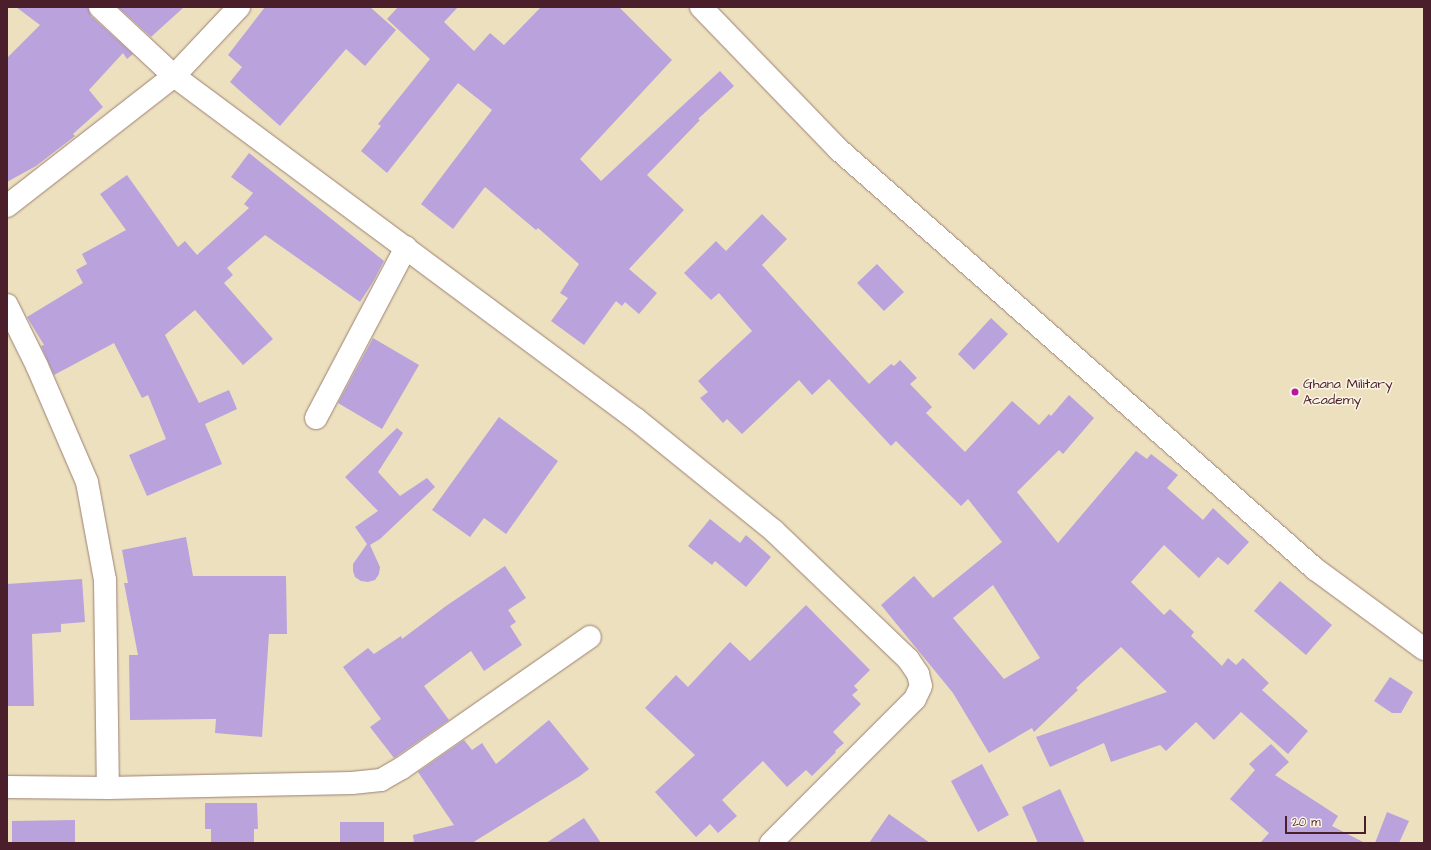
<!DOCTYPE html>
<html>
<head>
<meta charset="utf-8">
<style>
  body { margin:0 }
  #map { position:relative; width:1431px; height:850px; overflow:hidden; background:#ede0be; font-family:"Architects Daughter",sans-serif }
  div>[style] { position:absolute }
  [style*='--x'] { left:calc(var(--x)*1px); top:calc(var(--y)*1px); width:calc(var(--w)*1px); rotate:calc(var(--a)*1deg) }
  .building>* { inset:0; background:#baa2dd }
  .roads { filter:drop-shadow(0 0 1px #9c8074) drop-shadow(0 0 1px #9c8074) }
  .minor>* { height:22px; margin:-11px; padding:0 11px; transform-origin:11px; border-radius:11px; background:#fff }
  .dots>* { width:11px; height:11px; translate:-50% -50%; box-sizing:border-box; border:2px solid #fcf5e5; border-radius:50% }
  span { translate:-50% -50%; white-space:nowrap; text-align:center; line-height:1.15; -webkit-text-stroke:3px #fcf5e5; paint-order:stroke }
  .poi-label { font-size:14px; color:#4a1f2b }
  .left { translate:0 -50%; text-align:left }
  .frame { position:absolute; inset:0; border:8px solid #4a1f2b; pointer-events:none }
  .scale { position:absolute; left:1285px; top:816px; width:81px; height:18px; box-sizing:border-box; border:2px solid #4a1f2b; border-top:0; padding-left:5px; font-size:12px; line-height:14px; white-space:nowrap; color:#4a1f2b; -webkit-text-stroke:3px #fcf5e5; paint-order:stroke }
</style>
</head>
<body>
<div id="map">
  <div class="building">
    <i style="clip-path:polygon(16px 7px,88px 7px,91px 16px,133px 54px,127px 59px,123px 53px,89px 90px,103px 107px,73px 134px,75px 136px,36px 166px,7px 182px,7px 58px,40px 25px)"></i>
    <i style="clip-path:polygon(118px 7px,184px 7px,151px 37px)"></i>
    <i style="clip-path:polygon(265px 7px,370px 7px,396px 30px,365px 66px,346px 49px,280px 126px,230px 82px,242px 67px,228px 55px)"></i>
    <i style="clip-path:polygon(398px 7px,458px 7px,444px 22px,474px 51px,490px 33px,504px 45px,541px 7px,619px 7px,672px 60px,580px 159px,601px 181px,720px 71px,734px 86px,698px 119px,700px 120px,647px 175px,684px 210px,629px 269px,657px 293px,639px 314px,625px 302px,622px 306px,616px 301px,584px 345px,551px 321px,568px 298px,560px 293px,579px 264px,538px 228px,536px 230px,485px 187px,453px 229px,421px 204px,492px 110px,458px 83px,387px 173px,361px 151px,381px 126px,378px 124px,430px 59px,387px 19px)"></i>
    <i style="clip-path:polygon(249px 153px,384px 261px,373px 282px,360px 302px,265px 235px,227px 268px,233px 275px,224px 283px,273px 339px,243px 365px,195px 310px,165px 335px,199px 403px,229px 390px,237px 409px,205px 424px,222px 464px,147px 496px,129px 455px,166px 439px,148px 395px,142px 398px,114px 343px,54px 375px,41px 346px,44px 345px,27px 317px,83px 283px,76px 270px,87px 264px,82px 254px,126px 230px,100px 194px,127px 175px,178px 247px,185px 241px,197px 255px,249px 208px,244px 204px,253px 193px,231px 177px)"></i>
    <i style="clip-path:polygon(evenodd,762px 214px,787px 239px,762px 265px,869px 384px,891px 364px,894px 366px,900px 360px,917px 378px,910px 384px,932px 407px,926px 413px,965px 452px,1012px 401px,1039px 425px,1049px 414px,1051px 416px,1069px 395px,1094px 418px,1063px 454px,1059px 450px,1017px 492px,1058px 543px,1136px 451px,1147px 459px,1151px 454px,1178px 475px,1167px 488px,1203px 520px,1213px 508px,1249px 542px,1228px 565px,1218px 557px,1199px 578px,1164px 545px,1131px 582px,1164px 615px,1170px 609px,1194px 632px,1191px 636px,1222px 666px,1228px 658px,1236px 665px,1243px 658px,1269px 683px,1262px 690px,1308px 731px,1288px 754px,1241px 712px,1214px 740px,1196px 722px,1166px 751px,1160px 745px,1111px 762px,1104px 743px,1050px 767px,1036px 737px,1167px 692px,1121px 647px,1076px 688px,1078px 690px,1034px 732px,1032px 728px,989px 753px,953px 693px,881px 605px,914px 576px,933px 598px,1002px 542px,968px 499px,961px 506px,896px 441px,891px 446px,829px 379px,812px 395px,799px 380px,742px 434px,727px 419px,723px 423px,700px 398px,708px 392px,698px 381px,752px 331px,719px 293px,711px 300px,684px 273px,716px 241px,726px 251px,762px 214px,993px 585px,1040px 658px,1004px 679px,953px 618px,993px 585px)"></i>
    <i style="clip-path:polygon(877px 264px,904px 292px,884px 311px,857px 283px)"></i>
    <i style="clip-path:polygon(991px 318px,1008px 334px,974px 370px,958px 354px)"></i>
    <i style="clip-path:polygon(373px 338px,419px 365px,382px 429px,338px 403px)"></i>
    <i style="clip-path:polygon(499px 417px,558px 461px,506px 534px,484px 518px,470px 537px,432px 510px)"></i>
    <i style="clip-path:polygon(397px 428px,403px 433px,378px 472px,400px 496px,427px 478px,435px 487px,380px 539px,370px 545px,380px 567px,379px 574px,375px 580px,368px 582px,361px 581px,355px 577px,353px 571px,353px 564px,367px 544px,355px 527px,378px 511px,345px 477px)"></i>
    <i style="clip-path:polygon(710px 519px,740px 543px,746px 535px,771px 557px,746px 587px,715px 561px,712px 565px,688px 546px)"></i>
    <i style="clip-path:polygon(186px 537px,193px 576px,286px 576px,287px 634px,269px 634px,262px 737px,215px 733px,216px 719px,130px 720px,129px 655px,138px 655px,124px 583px,128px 583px,122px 550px)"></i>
    <i style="clip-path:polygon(505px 566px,526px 598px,508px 610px,516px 622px,510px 626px,522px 645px,484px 671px,471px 651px,424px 686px,449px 720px,394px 758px,370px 727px,381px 719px,343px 667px,368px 648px,374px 654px,401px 636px,402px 639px,446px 606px)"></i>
    <i style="clip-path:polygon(82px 579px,85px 622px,61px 624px,61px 632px,32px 634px,34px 706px,7px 706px,7px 584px)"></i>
    <i style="clip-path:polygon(1280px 581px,1332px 625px,1306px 655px,1254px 611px)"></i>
    <i style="clip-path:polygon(806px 605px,870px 670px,854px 686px,858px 690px,852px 695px,861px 704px,833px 732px,844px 743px,835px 751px,836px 752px,812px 776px,806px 770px,787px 787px,763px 761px,722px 800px,737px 816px,718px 833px,710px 824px,696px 837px,655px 792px,695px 755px,645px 708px,676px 675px,688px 687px,730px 642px,750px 661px)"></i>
    <i style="clip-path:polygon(1390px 677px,1413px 692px,1401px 713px,1392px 713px,1374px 701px)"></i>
    <i style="clip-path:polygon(549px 720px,589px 769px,580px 776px,472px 843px,414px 843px,413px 835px,454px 825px,418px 772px,464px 740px,472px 750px,482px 743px,496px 764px)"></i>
    <i style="clip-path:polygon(1271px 744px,1289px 762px,1275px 775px,1338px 816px,1332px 826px,1365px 843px,1260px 843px,1269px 833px,1230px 799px,1255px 770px,1249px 764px)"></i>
    <i style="clip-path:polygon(982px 764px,1009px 815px,978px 832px,951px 781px)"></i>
    <i style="clip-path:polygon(1060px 789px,1085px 843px,1038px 843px,1022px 807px)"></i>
    <i style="clip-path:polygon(205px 803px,257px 803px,258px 829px,254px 829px,254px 843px,211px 843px,211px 829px,205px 829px)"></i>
    <i style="clip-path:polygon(1387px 812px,1409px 821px,1399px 843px,1375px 843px)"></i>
    <i style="clip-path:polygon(889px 814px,930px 843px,869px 843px)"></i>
    <i style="clip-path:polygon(584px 818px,601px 843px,546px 843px)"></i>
    <i style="clip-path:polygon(75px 820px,75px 843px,12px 843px,12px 821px)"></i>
    <i style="clip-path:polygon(340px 822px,384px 822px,384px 843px,340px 843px)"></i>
  </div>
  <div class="roads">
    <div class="minor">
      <i style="--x:100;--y:7;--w:101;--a:43"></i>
      <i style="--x:174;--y:76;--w:577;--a:36.61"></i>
      <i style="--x:637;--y:420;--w:175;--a:39"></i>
      <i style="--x:773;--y:530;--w:187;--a:43.7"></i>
      <i style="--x:908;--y:659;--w:18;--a:56"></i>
      <i style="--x:918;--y:674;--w:12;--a:76"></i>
      <i style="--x:921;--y:686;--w:14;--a:115"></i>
      <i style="--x:915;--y:699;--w:204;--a:135"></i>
      <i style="--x:701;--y:7;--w:197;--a:46"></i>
      <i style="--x:838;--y:149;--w:636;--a:41.36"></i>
      <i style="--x:1315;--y:569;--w:135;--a:36.3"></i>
      <i style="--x:7;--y:206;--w:212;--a:-37.9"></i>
      <i style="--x:174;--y:76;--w:95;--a:-46.7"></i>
      <i style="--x:7;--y:305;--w:68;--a:63.8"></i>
      <i style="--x:37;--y:366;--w:126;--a:66.7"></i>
      <i style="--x:87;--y:482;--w:100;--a:79.6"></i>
      <i style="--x:105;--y:580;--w:208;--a:89.2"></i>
      <i style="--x:316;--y:418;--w:193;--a:-62.2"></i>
      <i style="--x:7;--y:787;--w:101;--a:0.6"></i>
      <i style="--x:108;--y:788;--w:244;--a:-1.2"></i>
      <i style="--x:352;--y:783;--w:29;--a:-6"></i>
      <i style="--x:381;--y:780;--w:24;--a:-30"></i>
      <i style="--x:402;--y:768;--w:229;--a:-34.9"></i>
    </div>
  </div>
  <div class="dots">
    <i style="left:1295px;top:392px;background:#b5179e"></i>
  </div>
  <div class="poi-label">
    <span class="left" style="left:1303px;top:392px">Ghana Military<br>Academy</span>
  </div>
  <div class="frame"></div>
  <div class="scale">20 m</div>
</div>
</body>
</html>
